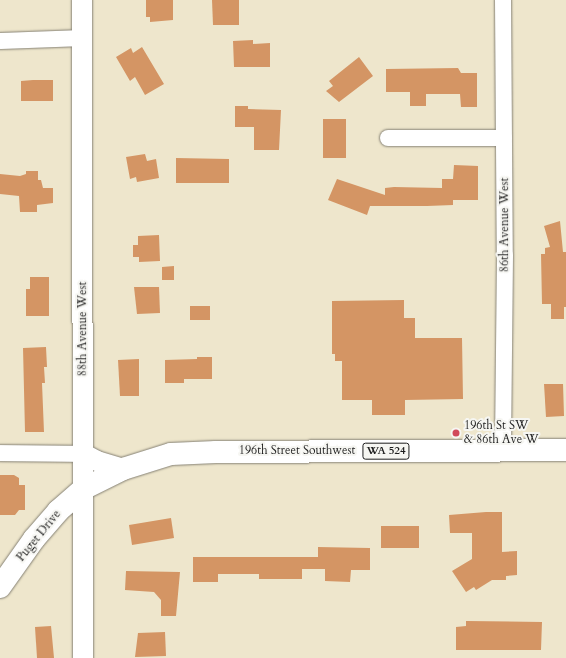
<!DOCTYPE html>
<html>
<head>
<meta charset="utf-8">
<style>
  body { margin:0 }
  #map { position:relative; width:566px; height:658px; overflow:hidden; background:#eee6cc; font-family:Cardo,serif }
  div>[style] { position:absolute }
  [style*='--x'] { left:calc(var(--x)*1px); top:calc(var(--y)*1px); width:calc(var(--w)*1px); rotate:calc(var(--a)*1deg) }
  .building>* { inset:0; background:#d49564 }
  .roads { filter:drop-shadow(0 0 1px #858174) drop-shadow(0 0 1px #858174) }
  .minor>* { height:16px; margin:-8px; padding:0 8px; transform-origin:8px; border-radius:8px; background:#fff }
  .tertiary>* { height:20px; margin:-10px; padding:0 10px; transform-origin:10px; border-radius:10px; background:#fff }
  .primary>* { height:22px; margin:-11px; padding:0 11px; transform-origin:11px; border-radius:11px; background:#fff }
  .dots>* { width:11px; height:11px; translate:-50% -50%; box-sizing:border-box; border:2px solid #f6f6f2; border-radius:50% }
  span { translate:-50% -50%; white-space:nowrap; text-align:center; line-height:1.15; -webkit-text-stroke:4px #f6f6f2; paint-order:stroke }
  .shield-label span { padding:1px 3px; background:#f6f6f2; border:1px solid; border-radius:3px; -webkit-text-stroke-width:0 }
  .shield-label { font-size:11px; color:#1c1c1c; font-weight:700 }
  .street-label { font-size:12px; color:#1c1c1c }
  .poi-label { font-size:12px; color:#1c1c1c }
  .left { translate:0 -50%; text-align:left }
</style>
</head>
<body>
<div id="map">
  <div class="building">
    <i style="clip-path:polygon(146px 0,173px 0,173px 20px,150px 22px,150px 17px,146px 17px)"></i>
    <i style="clip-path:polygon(212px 0,239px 0,239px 25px,213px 25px)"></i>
    <i style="clip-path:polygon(253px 40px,253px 44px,270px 43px,270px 67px,234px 67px,233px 41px)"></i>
    <i style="clip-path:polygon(142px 47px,164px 84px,145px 95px,135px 77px,130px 81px,116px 57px,131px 48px,133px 53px)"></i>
    <i style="clip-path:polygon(359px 57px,373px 76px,339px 102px,326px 91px,333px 86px,329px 81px)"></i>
    <i style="clip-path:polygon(458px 68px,461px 73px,477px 73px,477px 107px,461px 107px,460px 94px,426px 94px,426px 106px,410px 106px,410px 92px,386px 92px,386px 69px)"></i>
    <i style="clip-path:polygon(33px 80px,53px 80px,53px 101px,21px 101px,21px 81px)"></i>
    <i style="clip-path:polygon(235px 106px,248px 106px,248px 109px,281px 110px,279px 150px,254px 150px,254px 127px,235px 127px)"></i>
    <i style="clip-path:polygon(323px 119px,346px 119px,346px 158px,323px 158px)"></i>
    <i style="clip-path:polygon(145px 154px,147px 161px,156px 159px,159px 178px,137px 182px,136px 177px,130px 179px,126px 157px)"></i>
    <i style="clip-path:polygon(176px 158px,229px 159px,229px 183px,176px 183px)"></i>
    <i style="clip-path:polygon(454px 165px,478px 166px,478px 200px,453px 200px,453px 205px,427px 206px,370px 206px,367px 215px,328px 200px,337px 179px,385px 195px,385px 188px,394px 187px,442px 188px,442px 179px,453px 179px)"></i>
    <i style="clip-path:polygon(26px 171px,38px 171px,38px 180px,41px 180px,43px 188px,53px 188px,53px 203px,37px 205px,37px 212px,20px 212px,19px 196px,0 194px,0 174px,20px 176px,26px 174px)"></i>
    <i style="clip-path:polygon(560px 221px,563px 252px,566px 252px,566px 307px,564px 307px,564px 319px,551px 319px,551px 304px,542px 304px,541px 254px,545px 254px,545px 248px,550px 247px,544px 226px)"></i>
    <i style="clip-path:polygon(159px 235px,160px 261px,139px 262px,139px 257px,133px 257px,133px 245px,138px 245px,138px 236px)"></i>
    <i style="clip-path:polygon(174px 266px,174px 280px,162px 280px,162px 267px)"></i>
    <i style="clip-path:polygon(30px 277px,49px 277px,49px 316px,26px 316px,26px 289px,30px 289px)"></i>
    <i style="clip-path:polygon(134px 287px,159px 287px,160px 313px,137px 314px)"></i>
    <i style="clip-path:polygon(404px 300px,404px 318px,415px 318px,415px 338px,462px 338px,463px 399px,405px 400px,405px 415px,372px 415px,372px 400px,342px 400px,342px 361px,335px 361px,335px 354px,332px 354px,332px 301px)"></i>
    <i style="clip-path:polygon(190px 306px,210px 306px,210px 320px,190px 320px)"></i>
    <i style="clip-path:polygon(46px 347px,47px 367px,44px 367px,45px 383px,42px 383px,44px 432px,25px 432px,23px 348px)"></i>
    <i style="clip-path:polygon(197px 357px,212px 357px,212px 379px,184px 379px,184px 383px,165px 383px,165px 360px,197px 359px)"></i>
    <i style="clip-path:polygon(139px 359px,139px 396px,120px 396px,118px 360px)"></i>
    <i style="clip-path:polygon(544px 384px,563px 384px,564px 416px,546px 417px)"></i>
    <i style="clip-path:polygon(0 475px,14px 475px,19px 478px,19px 485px,25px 485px,25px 510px,19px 510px,15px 515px,0 515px)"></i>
    <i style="clip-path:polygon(486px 512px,502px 512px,502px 552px,517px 551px,517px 575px,506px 576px,506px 580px,492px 580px,476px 590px,474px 587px,466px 592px,452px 571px,472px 559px,472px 533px,450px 533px,449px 515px)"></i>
    <i style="clip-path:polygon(171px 518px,174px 538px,132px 545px,129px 525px)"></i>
    <i style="clip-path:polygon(381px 526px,419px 526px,419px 548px,381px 548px)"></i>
    <i style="clip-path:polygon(318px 547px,370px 548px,370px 570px,351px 570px,350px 582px,325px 581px,325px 569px,302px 569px,302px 579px,259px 579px,259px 574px,218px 574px,218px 582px,193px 582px,193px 557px,318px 557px)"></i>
    <i style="clip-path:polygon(126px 571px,180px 572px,176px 616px,161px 616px,161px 600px,154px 592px,125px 590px)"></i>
    <i style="clip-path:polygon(466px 621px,542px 622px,541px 650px,456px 650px,456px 627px,466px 626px)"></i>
    <i style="clip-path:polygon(51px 626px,54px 658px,37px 658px,35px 627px)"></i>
    <i style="clip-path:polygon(165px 632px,166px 656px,135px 657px,138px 633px)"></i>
  </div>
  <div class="roads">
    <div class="minor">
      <i style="--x:503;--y:0;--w:255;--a:89.6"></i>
      <i style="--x:505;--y:255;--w:195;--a:90.6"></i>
      <i style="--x:0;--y:41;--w:82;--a:-2.1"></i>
      <i style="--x:388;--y:138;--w:116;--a:0"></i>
      <i style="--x:0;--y:453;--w:84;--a:0.7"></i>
    </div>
    <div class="tertiary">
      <i style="--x:82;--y:0;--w:658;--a:89.91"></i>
      <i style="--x:84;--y:454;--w:15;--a:28"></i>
      <i style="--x:97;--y:461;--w:27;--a:17"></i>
    </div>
    <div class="primary">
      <i style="--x:0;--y:587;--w:59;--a:-54.7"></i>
      <i style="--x:34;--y:539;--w:37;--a:-49"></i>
      <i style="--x:58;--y:511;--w:33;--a:-41"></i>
      <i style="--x:83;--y:489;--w:45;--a:-26.6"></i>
      <i style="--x:123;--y:469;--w:50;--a:-17.4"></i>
      <i style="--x:171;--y:454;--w:45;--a:-2.5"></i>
      <i style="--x:216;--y:452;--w:350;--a:-0.3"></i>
    </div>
  </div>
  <div class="dots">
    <i style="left:456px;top:433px;background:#d1495b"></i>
  </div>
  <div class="shield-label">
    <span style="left:386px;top:451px">WA 524</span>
  </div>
  <div class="street-label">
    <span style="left:505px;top:225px;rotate:-90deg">86th Avenue West</span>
    <span style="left:83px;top:329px;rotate:-90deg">88th Avenue West</span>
    <span style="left:297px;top:451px">196th Street Southwest</span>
    <span style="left:39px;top:536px;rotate:-51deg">Puget Drive</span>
  </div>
  <div class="poi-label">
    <span class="left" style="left:464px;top:433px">196th St SW<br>&amp; 86th Ave W</span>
  </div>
</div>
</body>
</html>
